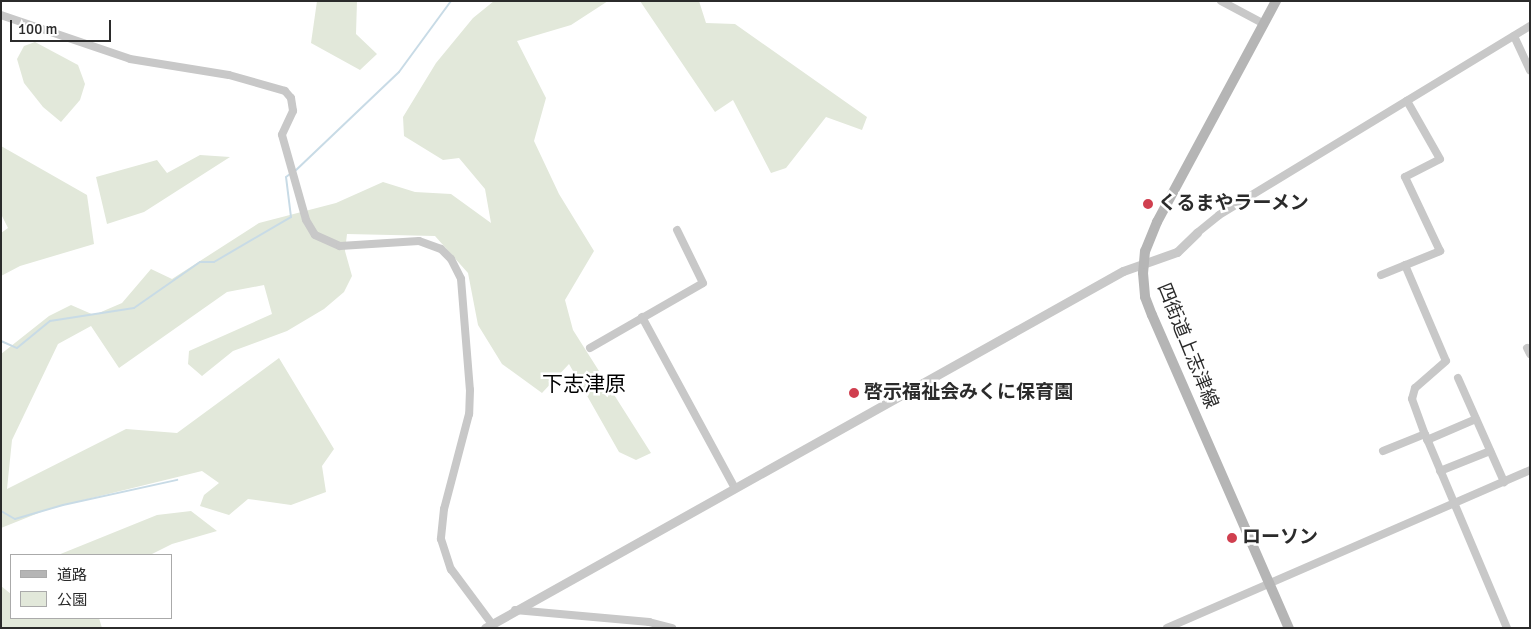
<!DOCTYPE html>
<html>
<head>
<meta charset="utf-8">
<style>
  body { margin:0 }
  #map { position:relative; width:1531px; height:629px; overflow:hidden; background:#fff; font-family:Signika,"Noto Sans JP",sans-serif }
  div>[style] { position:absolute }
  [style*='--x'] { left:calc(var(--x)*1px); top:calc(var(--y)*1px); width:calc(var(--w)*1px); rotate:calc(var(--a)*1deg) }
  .green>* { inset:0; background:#e2e8da }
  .stream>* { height:2px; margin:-1px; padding:0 1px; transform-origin:1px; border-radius:1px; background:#c8dbe6 }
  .minor>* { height:8px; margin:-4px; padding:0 4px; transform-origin:4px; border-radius:4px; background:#c8c8c8 }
  .tertiary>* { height:9px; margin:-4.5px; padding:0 4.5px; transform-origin:4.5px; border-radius:4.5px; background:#c8c8c8 }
  .secondary>* { height:10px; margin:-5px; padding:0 5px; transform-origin:5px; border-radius:5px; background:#b5b5b5 }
  .dots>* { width:14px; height:14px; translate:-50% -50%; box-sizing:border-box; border:2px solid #fff; border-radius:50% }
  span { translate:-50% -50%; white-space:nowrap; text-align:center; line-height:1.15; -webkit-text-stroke:5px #fff; paint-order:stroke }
  .poi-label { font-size:19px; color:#2b2b2b; font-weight:700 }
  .left { translate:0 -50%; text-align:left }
  .street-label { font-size:19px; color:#2b2b2b }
  .quarter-label { font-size:21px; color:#000 }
  .frame { position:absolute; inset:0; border:2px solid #2b2b2b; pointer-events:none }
  .legend { position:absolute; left:10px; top:554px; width:162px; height:65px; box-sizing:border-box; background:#fff; border:1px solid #aaa; margin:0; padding:6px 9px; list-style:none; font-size:15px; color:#2b2b2b }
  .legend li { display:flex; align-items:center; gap:10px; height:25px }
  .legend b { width:25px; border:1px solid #aaa }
  .scale { position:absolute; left:10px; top:20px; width:101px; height:22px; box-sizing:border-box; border:2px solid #2b2b2b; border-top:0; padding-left:6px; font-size:15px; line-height:18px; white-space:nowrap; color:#2b2b2b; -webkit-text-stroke:4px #fff; paint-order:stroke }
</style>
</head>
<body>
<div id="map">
  <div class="green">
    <i style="clip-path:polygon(317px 1px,357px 1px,356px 34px,377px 54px,360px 70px,311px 43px)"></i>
    <i style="clip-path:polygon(494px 1px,608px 1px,571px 25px,517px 41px,546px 98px,534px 141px,559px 194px,594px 251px,565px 300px,573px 330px,651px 453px,636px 460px,619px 452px,569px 364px,542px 393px,502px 364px,478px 325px,468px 273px,435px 236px,347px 234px,345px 251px,352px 276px,344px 292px,324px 309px,287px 331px,233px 351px,202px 376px,188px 364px,189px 351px,272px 314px,264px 285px,227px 292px,119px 368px,91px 326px,58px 344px,12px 440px,7px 489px,126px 429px,177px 433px,279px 358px,334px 449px,322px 466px,326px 492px,291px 505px,248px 499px,229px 515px,200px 506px,204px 495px,219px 483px,202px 471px,51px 508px,1px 528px,1px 354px,49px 316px,71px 305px,94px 315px,122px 303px,151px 269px,172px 279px,259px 223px,336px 203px,383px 182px,415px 192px,451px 194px,491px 223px,485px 189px,459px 158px,443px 160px,404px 136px,403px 117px,436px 63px,473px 18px)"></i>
    <i style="clip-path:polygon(640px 1px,699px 1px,706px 23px,735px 24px,867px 117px,862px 130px,826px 117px,786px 168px,771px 173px,733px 100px,715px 112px)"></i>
    <i style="clip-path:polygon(35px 42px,78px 65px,85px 84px,80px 100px,61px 122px,43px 107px,24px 83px,17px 59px,24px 46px)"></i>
    <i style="clip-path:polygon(1px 146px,87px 195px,94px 244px,20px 266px,1px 276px,1px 233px,8px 228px,1px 214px)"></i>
    <i style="clip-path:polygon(200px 155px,230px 157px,144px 212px,107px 224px,96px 177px,157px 160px,167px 173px)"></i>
    <i style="clip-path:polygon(191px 511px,217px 531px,172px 544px,150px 555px,58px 555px,157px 515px)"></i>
    <i style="clip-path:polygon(1px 586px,11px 594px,11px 618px,99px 618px,102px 628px,1px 628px)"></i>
  </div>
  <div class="stream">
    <i style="--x:294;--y:172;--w:145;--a:-43.6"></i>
    <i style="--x:399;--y:72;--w:88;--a:-53.8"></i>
    <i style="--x:1;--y:341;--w:17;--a:24"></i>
    <i style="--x:17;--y:348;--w:43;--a:-39.3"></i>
    <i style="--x:50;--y:321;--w:85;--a:-8.8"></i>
    <i style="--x:134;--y:308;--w:80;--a:-34.9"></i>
    <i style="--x:200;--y:262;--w:14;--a:0"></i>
    <i style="--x:214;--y:262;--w:89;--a:-30.3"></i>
    <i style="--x:291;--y:217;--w:40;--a:-97.1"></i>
    <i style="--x:286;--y:177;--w:5;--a:-37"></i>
    <i style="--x:1;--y:511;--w:16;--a:30"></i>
    <i style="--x:15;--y:519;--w:50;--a:-16.3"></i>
    <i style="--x:63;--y:505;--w:117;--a:-12.4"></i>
  </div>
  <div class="minor">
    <i style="--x:1221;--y:1;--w:49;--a:28.1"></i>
    <i style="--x:1;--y:15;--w:136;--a:18.8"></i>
    <i style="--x:130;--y:59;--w:100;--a:9.2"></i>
    <i style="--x:229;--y:75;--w:58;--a:15.9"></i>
    <i style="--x:285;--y:91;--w:9;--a:49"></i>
    <i style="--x:291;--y:98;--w:13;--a:81"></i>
    <i style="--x:293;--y:111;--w:26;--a:115"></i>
    <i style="--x:282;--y:135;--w:88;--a:74.2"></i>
    <i style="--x:306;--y:220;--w:17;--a:59"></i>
    <i style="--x:315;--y:235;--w:27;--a:24"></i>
    <i style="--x:340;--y:246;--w:79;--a:-3.6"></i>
    <i style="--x:419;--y:241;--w:23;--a:20"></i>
    <i style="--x:441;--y:249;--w:14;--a:45"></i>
    <i style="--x:451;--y:259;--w:22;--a:63"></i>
    <i style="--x:461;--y:279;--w:111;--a:85.4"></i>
    <i style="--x:470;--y:390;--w:24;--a:92"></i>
    <i style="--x:469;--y:414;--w:98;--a:104.7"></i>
    <i style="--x:444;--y:509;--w:30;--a:96"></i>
    <i style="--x:441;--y:539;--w:32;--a:72"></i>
    <i style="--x:451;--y:569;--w:69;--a:53.3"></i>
    <i style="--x:1514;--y:36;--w:38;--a:65"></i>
    <i style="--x:1197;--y:233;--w:28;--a:-39"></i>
    <i style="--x:1219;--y:215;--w:364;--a:-31.3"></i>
    <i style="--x:1405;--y:265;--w:104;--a:66.9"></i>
    <i style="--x:1446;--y:361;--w:41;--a:138.9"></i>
    <i style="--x:1415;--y:388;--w:11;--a:105"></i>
    <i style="--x:1412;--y:399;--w:37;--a:70"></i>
    <i style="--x:1381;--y:275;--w:64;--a:-22.1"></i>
    <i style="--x:1440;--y:251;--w:82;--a:-115.3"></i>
    <i style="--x:1405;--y:177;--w:39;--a:-27"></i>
    <i style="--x:1440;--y:159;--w:67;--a:-119.6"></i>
    <i style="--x:642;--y:317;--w:195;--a:61.5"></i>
    <i style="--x:590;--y:348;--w:130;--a:-29.9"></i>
    <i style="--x:703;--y:283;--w:59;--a:-116.1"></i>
    <i style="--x:1527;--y:348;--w:7;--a:63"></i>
    <i style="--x:1458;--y:378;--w:114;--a:66.1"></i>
    <i style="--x:1427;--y:440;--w:53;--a:-23.2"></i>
    <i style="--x:1383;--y:451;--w:45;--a:-22"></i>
    <i style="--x:1425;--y:434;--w:211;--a:67.1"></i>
    <i style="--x:1440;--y:471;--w:54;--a:-21.8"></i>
    <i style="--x:515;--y:610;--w:135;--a:5.1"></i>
    <i style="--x:649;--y:622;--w:24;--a:15"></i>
    <i style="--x:1167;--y:628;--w:396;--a:-23.5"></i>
  </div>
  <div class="tertiary">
    <i style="--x:485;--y:628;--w:731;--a:-29.23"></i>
    <i style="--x:1123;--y:271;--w:57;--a:-19.4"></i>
    <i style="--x:1177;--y:252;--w:28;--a:-44"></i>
  </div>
  <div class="secondary">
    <i style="--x:1276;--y:1;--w:251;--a:118.3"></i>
    <i style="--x:1157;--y:222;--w:31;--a:112"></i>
    <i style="--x:1145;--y:251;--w:22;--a:95"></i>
    <i style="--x:1143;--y:273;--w:24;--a:85"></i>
    <i style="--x:1145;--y:297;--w:19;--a:69"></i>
    <i style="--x:1152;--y:315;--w:342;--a:66.4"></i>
  </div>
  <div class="dots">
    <i style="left:1148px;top:204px;background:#d03f4f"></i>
    <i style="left:854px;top:393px;background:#d03f4f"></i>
    <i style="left:1232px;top:538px;background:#d03f4f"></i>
  </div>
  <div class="poi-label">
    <span class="left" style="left:1158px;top:204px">くるまやラーメン</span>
    <span class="left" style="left:864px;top:393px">啓示福祉会みくに保育園</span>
    <span class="left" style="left:1242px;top:538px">ローソン</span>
  </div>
  <div class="street-label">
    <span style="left:1187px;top:346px;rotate:68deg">四街道上志津線</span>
  </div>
  <div class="quarter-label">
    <span style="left:584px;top:384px">下志津原</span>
  </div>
  <div class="frame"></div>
  <ul class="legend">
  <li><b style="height:6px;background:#b5b5b5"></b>道路</li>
  <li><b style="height:14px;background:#e2e8da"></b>公園</li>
  </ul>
  <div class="scale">100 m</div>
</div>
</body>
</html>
